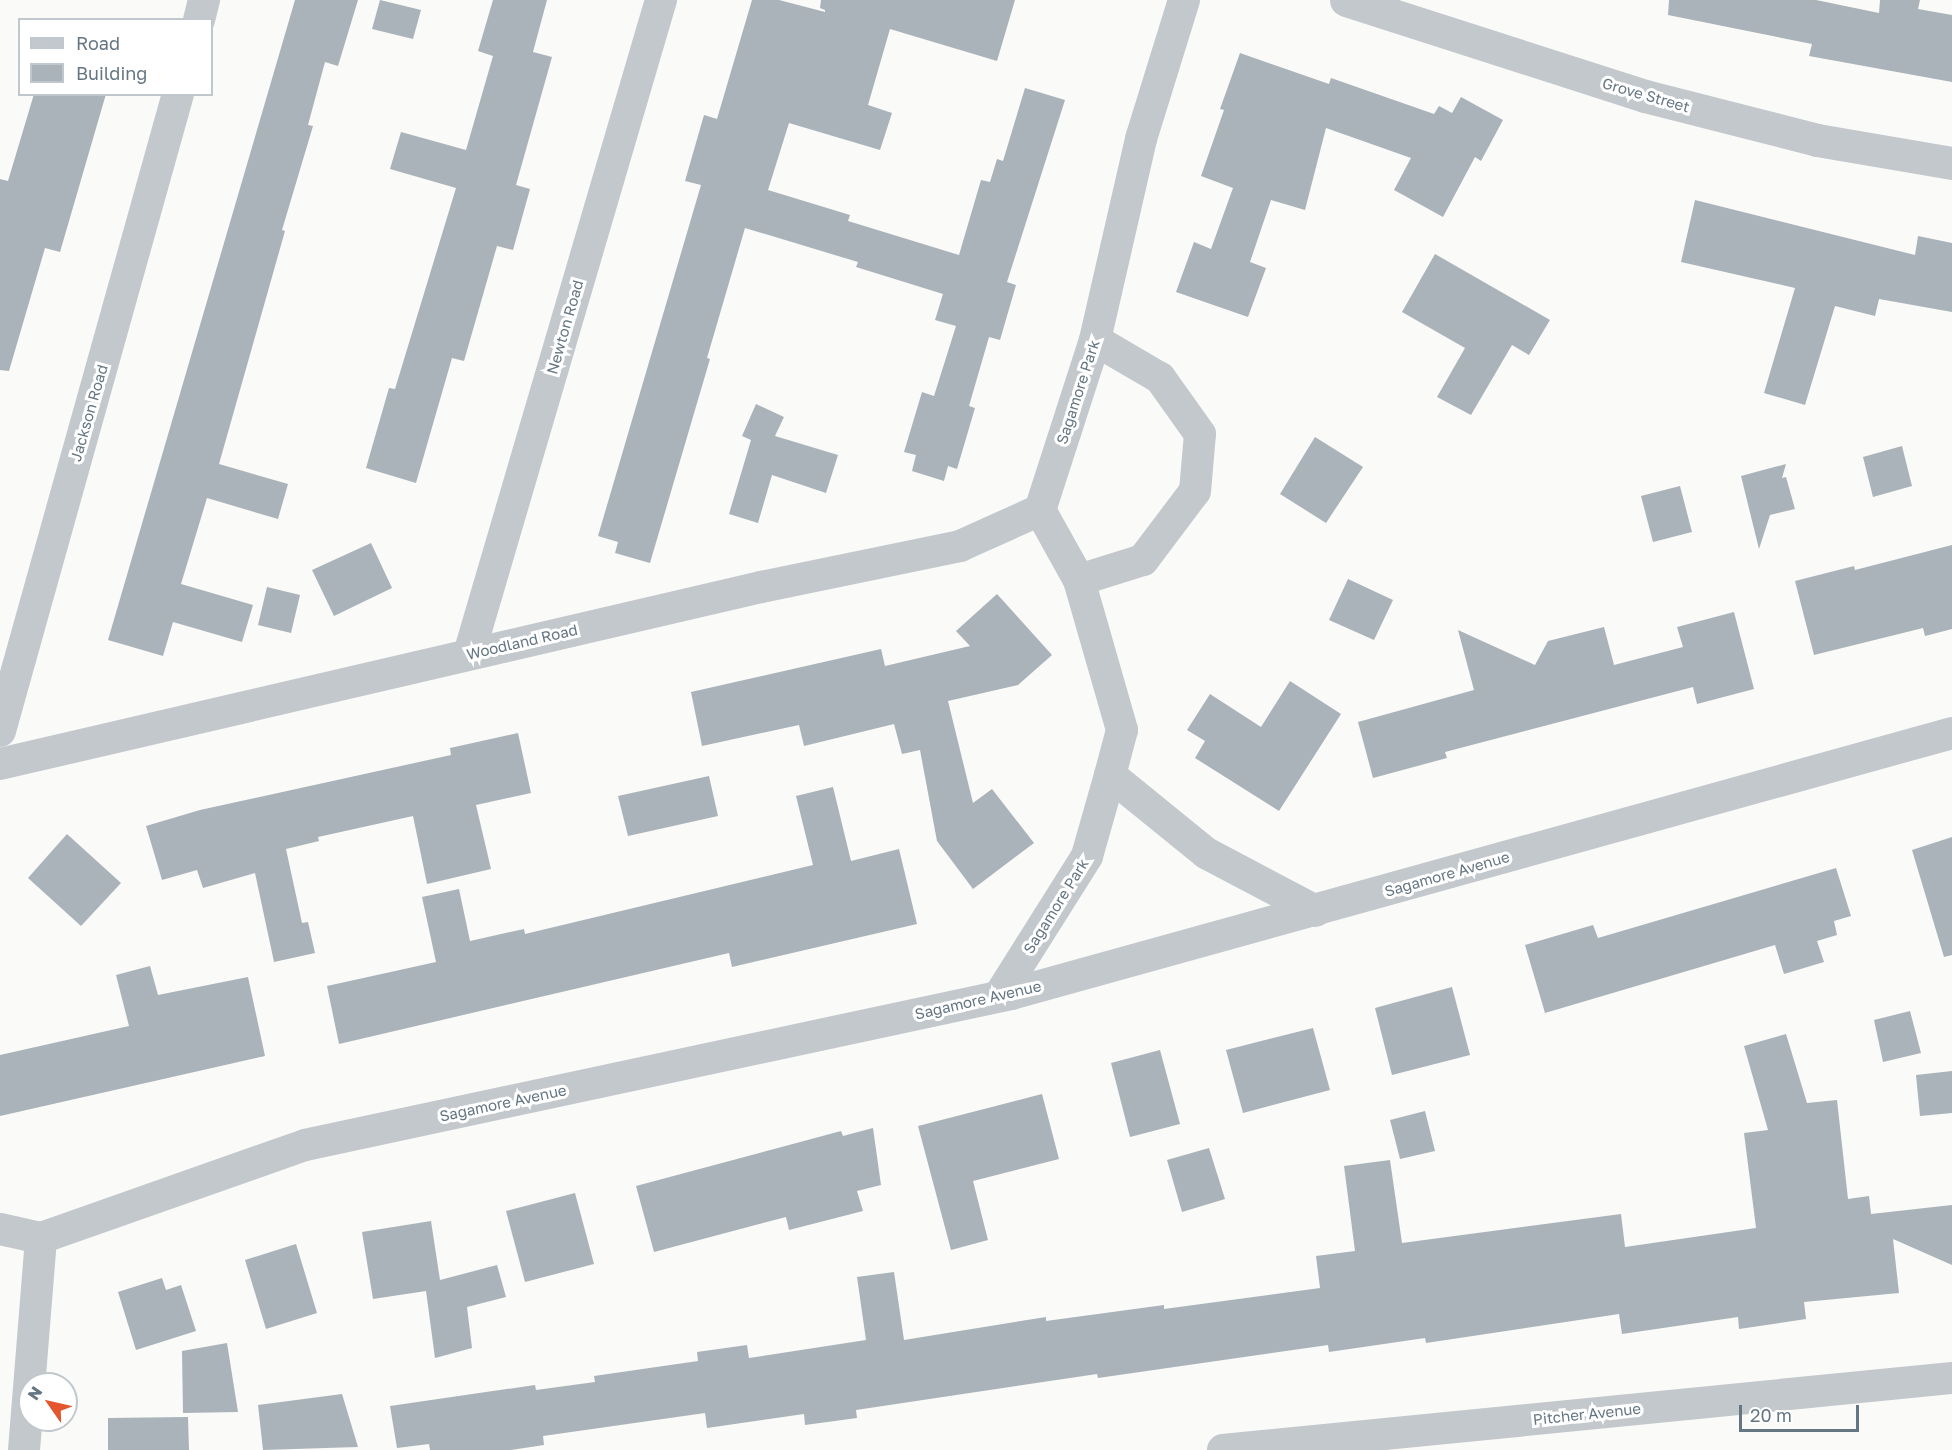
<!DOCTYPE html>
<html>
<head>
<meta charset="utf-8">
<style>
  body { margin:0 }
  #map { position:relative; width:1952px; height:1450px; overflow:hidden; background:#fafaf8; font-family:"Golos Text",sans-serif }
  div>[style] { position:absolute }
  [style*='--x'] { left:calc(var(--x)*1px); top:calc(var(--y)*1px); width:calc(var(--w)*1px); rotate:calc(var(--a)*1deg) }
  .building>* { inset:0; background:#aab3b9 }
  .minor>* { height:32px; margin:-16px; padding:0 16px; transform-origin:16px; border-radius:16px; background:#c3c8cc }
  .tertiary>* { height:33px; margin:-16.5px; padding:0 16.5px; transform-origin:16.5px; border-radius:16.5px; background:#c3c8cc }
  span { translate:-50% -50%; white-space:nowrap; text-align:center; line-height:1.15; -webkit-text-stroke:6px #fff; paint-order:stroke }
  .street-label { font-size:15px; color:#657683 }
  .legend { position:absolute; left:18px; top:18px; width:195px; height:78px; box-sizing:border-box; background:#fff; border:2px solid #c1c8cd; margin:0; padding:8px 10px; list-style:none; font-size:18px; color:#657683 }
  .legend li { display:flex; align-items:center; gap:12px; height:30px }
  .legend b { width:30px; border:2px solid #c1c8cd }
  .north { position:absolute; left:18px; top:1372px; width:60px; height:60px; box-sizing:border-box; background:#fff; border:2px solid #c1c8cd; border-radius:50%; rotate:304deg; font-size:16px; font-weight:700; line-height:24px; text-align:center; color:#657683 }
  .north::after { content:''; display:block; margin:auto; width:21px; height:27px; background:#e4572e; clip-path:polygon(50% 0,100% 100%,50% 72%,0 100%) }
  .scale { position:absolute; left:1739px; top:1405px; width:120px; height:27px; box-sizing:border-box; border:3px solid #657683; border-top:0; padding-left:8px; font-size:18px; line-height:21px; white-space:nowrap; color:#657683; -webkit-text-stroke:4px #fff; paint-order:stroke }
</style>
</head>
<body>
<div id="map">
  <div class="building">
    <i style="clip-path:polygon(295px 0,358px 0,338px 66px,325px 62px,308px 125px,313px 126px,282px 230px,285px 231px,219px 464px,288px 484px,278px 519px,207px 498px,181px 584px,253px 605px,242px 642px,173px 622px,163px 656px,108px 640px)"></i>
    <i style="clip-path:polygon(380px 0,421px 10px,413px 39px,372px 29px)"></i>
    <i style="clip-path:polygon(493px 0,547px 0,533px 52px,552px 57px,516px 185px,530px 189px,513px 250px,497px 246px,464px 361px,452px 358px,416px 483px,366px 468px,389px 388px,395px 389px,456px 188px,390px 169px,401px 132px,466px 150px,493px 56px,478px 51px)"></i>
    <i style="clip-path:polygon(752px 0,779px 0,825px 12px,825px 10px,820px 8px,821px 0,1015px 0,997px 61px,890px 29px,868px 105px,892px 113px,880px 150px,789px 123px,768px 190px,850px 215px,848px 221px,959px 255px,981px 180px,990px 182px,997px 159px,1003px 161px,1025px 88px,1065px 100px,1007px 282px,1016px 285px,1000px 340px,989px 337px,969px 406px,975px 408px,957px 469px,948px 466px,944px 481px,912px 471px,916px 455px,904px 452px,922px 392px,934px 396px,956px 326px,935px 320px,943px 294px,856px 267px,858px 262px,745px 228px,707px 358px,710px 359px,650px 563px,615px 553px,618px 542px,598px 536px,701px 185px,685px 181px,704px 115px,717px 119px)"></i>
    <i style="clip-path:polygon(1669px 0,1816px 0,1879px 13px,1880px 0,1920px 0,1918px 9px,1952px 15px,1952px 82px,1809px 56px,1812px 44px,1668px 15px)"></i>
    <i style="clip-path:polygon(1240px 53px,1329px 84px,1331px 78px,1434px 114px,1439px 106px,1452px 113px,1461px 97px,1503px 120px,1481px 161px,1475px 157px,1443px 217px,1394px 190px,1411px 158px,1326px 128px,1305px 210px,1271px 200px,1250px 262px,1266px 268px,1248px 317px,1176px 292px,1194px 242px,1211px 249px,1233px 188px,1201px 176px,1224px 110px,1220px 109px)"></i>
    <i style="clip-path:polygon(34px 94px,106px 94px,60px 252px,45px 248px,9px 371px,0 370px,0 179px,8px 181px)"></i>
    <i style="clip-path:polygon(1695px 200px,1915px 255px,1918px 236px,1952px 243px,1952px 312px,1879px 299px,1875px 316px,1835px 306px,1805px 405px,1764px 393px,1795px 288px,1681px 262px)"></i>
    <i style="clip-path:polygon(1435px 254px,1550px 320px,1529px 355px,1512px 345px,1471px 415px,1437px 397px,1465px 348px,1402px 312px)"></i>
    <i style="clip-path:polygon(756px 404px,784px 417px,775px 436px,838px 455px,826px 493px,772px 475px,758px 523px,729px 514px,751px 440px,742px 436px)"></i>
    <i style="clip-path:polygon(1315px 437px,1363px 467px,1326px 523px,1280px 494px)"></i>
    <i style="clip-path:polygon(1902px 446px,1912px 486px,1873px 497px,1863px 457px)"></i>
    <i style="clip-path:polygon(1786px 464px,1782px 478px,1786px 477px,1795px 509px,1770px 515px,1759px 549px,1741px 476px)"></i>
    <i style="clip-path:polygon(1680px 486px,1692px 532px,1653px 542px,1641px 496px)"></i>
    <i style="clip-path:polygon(371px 543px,392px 588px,334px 616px,312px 570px)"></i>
    <i style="clip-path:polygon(1952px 545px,1952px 629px,1925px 636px,1923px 628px,1814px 655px,1795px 581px,1854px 566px,1855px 570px)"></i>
    <i style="clip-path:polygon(1348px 579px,1393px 600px,1374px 640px,1329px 620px)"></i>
    <i style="clip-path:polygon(267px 587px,300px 595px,291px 633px,258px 625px)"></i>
    <i style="clip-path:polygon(997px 594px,1052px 655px,1018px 685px,948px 701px,973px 803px,992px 789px,1034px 843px,973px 889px,937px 841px,920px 750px,902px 754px,894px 724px,804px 746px,799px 725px,702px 746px,691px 692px,881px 649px,885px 666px,970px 646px,956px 631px)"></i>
    <i style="clip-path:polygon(1734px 612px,1754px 689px,1697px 704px,1693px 687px,1445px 752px,1447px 758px,1373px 778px,1358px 722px,1474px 690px,1458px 630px,1535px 665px,1548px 641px,1604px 627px,1614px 665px,1683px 647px,1677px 627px)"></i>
    <i style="clip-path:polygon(1290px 681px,1341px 714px,1279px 811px,1195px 758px,1205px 741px,1187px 730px,1210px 694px,1261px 727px)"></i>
    <i style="clip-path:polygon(518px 733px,531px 793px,476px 805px,491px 869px,427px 884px,413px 816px,318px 837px,319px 841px,286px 849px,302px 923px,308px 922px,315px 953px,274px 962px,255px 873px,203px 888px,197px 870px,162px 880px,146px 826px,200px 810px,451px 755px,450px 748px)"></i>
    <i style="clip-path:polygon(709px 776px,718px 816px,628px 836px,618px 796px)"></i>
    <i style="clip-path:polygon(833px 787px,851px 861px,899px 849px,917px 924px,732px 967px,729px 953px,339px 1044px,327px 986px,436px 962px,422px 897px,459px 889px,470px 941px,524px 929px,525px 934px,813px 865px,796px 796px)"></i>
    <i style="clip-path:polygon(67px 834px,121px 883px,81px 926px,28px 878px)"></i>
    <i style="clip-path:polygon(1952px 837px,1952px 955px,1944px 957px,1912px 850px)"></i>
    <i style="clip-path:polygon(1836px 868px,1851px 916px,1834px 921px,1837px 935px,1817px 941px,1824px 962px,1784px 974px,1775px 945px,1545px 1013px,1525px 945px,1593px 925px,1598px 938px)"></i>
    <i style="clip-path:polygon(150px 966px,158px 995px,248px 977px,265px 1056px,0 1116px,0 1055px,129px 1026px,116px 975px)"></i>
    <i style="clip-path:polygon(1452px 987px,1470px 1055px,1392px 1075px,1375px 1008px)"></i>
    <i style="clip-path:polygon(1910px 1011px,1921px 1053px,1883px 1062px,1874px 1020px)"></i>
    <i style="clip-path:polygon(1313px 1028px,1330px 1090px,1243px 1113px,1226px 1050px)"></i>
    <i style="clip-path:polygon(1786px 1034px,1807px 1103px,1837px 1100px,1848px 1199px,1869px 1196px,1871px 1214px,1952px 1205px,1952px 1265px,1893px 1239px,1899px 1293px,1804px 1302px,1806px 1319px,1739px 1329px,1738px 1317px,1622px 1334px,1619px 1314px,1426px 1343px,1425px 1338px,1329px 1352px,1328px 1345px,1098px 1378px,1097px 1374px,856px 1410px,857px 1418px,805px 1425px,804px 1414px,707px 1428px,705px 1413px,543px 1436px,544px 1445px,511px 1450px,430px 1450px,429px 1444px,397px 1448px,390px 1406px,535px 1385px,536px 1390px,595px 1382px,594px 1376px,698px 1361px,697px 1352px,747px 1345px,749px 1358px,866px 1340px,857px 1277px,894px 1272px,904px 1340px,1046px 1317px,1046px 1321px,1164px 1305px,1164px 1309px,1320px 1288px,1316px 1256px,1355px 1251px,1344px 1166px,1390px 1160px,1402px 1243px,1621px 1214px,1625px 1247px,1756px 1228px,1744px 1133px,1768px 1130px,1744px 1046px)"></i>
    <i style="clip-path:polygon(1160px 1050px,1180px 1124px,1130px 1137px,1111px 1063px)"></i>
    <i style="clip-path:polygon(1952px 1071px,1952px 1113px,1920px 1116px,1916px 1075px)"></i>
    <i style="clip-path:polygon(1042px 1094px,1059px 1159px,973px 1181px,988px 1240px,951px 1250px,918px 1126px)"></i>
    <i style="clip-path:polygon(1425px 1111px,1435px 1151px,1400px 1159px,1390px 1120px)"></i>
    <i style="clip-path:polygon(873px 1128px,881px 1185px,857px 1191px,863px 1211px,789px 1230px,786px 1217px,654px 1252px,636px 1186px,841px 1131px,843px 1136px)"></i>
    <i style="clip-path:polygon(1209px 1148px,1225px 1199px,1182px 1212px,1167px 1160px)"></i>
    <i style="clip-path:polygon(575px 1193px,594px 1264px,525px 1282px,506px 1211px)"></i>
    <i style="clip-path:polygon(431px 1221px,440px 1280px,497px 1265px,506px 1297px,467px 1307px,472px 1348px,435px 1358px,426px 1291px,373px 1299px,362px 1232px)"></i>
    <i style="clip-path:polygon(296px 1244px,317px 1313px,266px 1329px,245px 1260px)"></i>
    <i style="clip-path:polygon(162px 1278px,166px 1290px,181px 1285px,196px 1331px,136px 1350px,118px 1292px)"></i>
    <i style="clip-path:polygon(227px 1343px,238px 1412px,183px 1413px,182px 1351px)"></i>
    <i style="clip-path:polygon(342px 1394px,358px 1447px,263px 1450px,258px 1405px)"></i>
    <i style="clip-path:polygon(188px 1417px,189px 1450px,108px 1450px,108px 1418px)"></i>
  </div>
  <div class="minor">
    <i style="--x:1184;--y:0;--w:145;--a:107.2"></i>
    <i style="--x:1141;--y:139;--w:206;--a:102.9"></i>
    <i style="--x:1095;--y:340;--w:179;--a:107.9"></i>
    <i style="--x:1040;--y:510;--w:80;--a:60.9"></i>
    <i style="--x:1079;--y:580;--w:156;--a:74"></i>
    <i style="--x:1122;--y:730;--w:47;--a:104.9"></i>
    <i style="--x:1110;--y:775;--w:124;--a:39.1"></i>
    <i style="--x:1206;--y:853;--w:124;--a:27.8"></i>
    <i style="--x:199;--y:20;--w:21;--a:-76"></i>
    <i style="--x:1079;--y:580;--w:67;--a:-17.4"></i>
    <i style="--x:1143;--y:560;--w:86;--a:-53"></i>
    <i style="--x:1195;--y:491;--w:57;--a:-85"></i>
    <i style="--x:1200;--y:434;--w:69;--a:-125.5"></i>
    <i style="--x:1160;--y:378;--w:75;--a:-149.7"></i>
    <i style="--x:469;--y:654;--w:682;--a:-73.64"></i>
    <i style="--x:0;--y:731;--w:661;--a:-74.39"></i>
    <i style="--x:0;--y:764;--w:781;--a:-13.09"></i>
    <i style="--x:761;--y:587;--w:203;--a:-11.6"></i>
    <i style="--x:960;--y:546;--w:88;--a:-24.2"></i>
    <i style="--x:999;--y:996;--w:165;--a:-57.8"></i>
    <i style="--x:1087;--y:856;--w:84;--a:-74.1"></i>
    <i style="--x:0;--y:1229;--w:42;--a:12.4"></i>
    <i style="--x:41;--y:1238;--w:280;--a:-19.4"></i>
    <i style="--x:305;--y:1145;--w:722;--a:-12.07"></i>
    <i style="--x:1011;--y:994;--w:977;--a:-15.5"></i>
    <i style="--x:24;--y:1450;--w:213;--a:-85.4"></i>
    <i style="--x:1223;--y:1450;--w:733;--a:-5.64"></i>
  </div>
  <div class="tertiary">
    <i style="--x:1346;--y:0;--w:314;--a:17.8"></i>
    <i style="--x:1645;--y:96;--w:178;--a:14.3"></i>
    <i style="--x:1817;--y:140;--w:137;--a:9.7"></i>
  </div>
  <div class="street-label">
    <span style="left:1646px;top:95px;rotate:16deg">Grove Street</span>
    <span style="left:565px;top:327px;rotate:-74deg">Newton Road</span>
    <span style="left:1078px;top:392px;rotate:-72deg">Sagamore Park</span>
    <span style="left:89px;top:413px;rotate:-74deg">Jackson Road</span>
    <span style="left:522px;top:642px;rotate:-13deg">Woodland Road</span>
    <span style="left:1447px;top:874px;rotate:-16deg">Sagamore Avenue</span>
    <span style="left:1056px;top:906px;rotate:-58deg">Sagamore Park</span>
    <span style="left:978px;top:1000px;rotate:-13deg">Sagamore Avenue</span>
    <span style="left:503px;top:1103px;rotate:-12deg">Sagamore Avenue</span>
    <span style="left:1587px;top:1414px;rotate:-6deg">Pitcher Avenue</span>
  </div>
  <ul class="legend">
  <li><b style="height:8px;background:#c3c8cc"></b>Road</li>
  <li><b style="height:16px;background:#aab3b9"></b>Building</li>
  </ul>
  <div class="north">N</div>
  <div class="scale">20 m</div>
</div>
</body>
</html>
